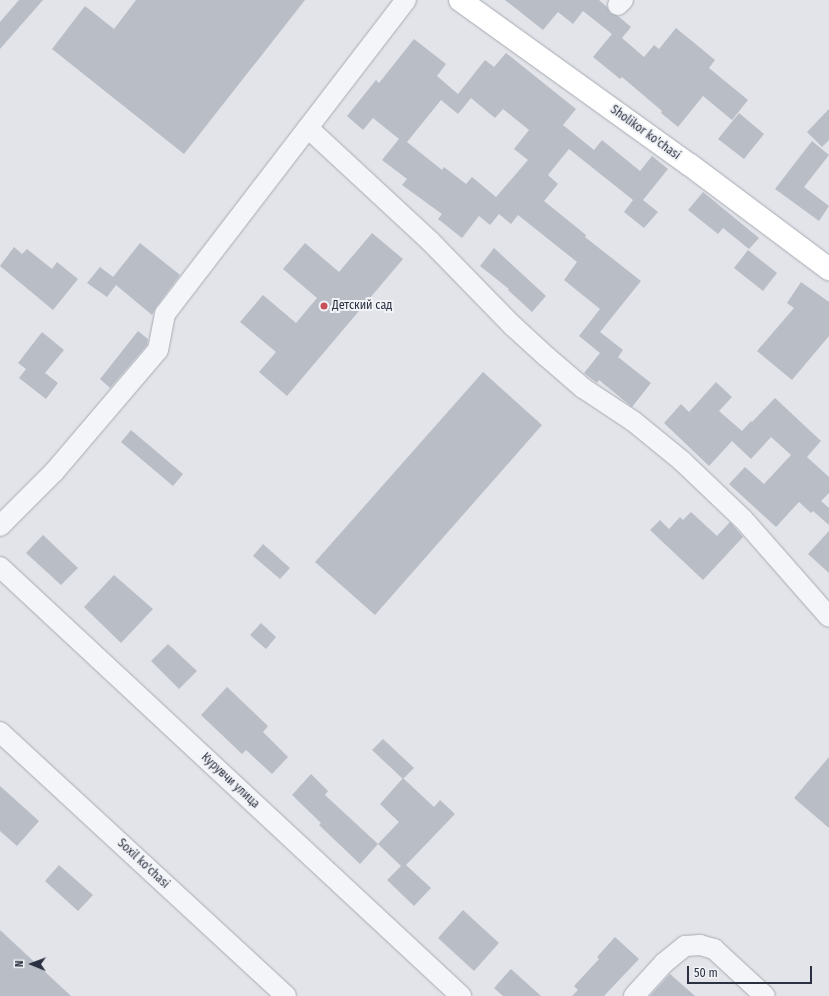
<!DOCTYPE html>
<html>
<head>
<meta charset="utf-8">
<style>
  body { margin:0 }
  #map { position:relative; width:829px; height:996px; overflow:hidden; background:#e2e4e9; font-family:"Fira Sans Condensed",sans-serif }
  div>[style] { position:absolute }
  [style*='--x'] { left:calc(var(--x)*1px); top:calc(var(--y)*1px); width:calc(var(--w)*1px); rotate:calc(var(--a)*1deg) }
  .building>* { inset:0; background:#b9bdc6 }
  .roads { filter:drop-shadow(0 0 1px #a7abb3) drop-shadow(0 0 1px #a7abb3) }
  .street>* { height:20px; margin:-10px; padding:0 10px; transform-origin:10px; border-radius:10px; background:#f4f5f8 }
  .secondary>* { height:22px; margin:-11px; padding:0 11px; transform-origin:11px; border-radius:11px; background:#fff }
  .dots>* { width:11px; height:11px; translate:-50% -50%; box-sizing:border-box; border:2px solid #f1f3f7; border-radius:50% }
  span { translate:-50% -50%; white-space:nowrap; text-align:center; line-height:1.15; -webkit-text-stroke:4px #f1f3f7; paint-order:stroke }
  .street-label { font-size:12px; color:#2b3140 }
  .poi-label { font-size:12px; color:#2b3140 }
  .left { translate:0 -50%; text-align:left }
  .north { position:absolute; left:12px; top:944px; width:40px; height:40px; -webkit-text-stroke:3px #f1f3f7; paint-order:stroke; rotate:271deg; font-size:11px; font-weight:700; line-height:16px; text-align:center; color:#2b3140 }
  .north::after { content:''; display:block; margin:auto; width:14px; height:18px; background:#2b3140; clip-path:polygon(50% 0,100% 100%,50% 72%,0 100%) }
  .scale { position:absolute; left:687px; top:966px; width:125px; height:18px; box-sizing:border-box; border:2px solid #2b3140; border-top:0; padding-left:5px; font-size:12px; line-height:14px; white-space:nowrap; color:#2b3140; -webkit-text-stroke:3px #f1f3f7; paint-order:stroke }
</style>
</head>
<body>
<div id="map">
  <div class="building">
    <i style="clip-path:polygon(19px 0,43px 0,0 49px,0 22px)"></i>
    <i style="clip-path:polygon(136px 0,305px 0,184px 154px,52px 49px,85px 6px,114px 29px)"></i>
    <i style="clip-path:polygon(505px 0,599px 0,607px 7px,610px 13px,618px 16px,631px 27px,622px 38px,644px 57px,654px 45px,659px 49px,676px 28px,715px 60px,709px 68px,748px 100px,732px 120px,703px 96px,678px 127px,661px 113px,662px 111px,622px 77px,620px 79px,593px 57px,612px 34px,583px 11px,573px 24px,558px 12px,543px 30px)"></i>
    <i style="clip-path:polygon(evenodd,414px 39px,446px 64px,437px 76px,458px 94px,485px 60px,494px 67px,506px 53px,576px 109px,563px 125px,594px 150px,602px 140px,640px 171px,652px 156px,668px 169px,643px 200px,658px 212px,644px 228px,624px 212px,633px 200px,569px 149px,548px 175px,558px 184px,544px 201px,586px 235px,585px 237px,641px 281px,600px 332px,623px 350px,618px 357px,651px 383px,632px 407px,599px 380px,597px 383px,584px 373px,600px 353px,579px 336px,600px 309px,564px 280px,577px 262px,518px 215px,511px 224px,499px 214px,490px 225px,479px 216px,462px 238px,438px 219px,442px 214px,402px 185px,407px 179px,382px 160px,399px 139px,373px 118px,363px 130px,347px 116px,376px 80px,379px 83px,414px 39px,471px 98px,495px 118px,503px 109px,529px 130px,514px 149px,528px 160px,496px 197px,472px 177px,466px 184px,444px 167px,442px 170px,407px 142px,441px 100px,458px 114px,471px 98px)"></i>
    <i style="clip-path:polygon(829px 109px,829px 140px,822px 147px,807px 132px)"></i>
    <i style="clip-path:polygon(739px 113px,764px 134px,744px 159px,718px 139px)"></i>
    <i style="clip-path:polygon(812px 141px,829px 155px,804px 187px,829px 206px,819px 221px,775px 189px)"></i>
    <i style="clip-path:polygon(703px 192px,759px 238px,749px 249px,723px 228px,718px 234px,688px 210px)"></i>
    <i style="clip-path:polygon(372px 233px,403px 259px,287px 396px,259px 372px,276px 352px,240px 322px,263px 295px,296px 323px,317px 298px,283px 269px,305px 243px,339px 272px)"></i>
    <i style="clip-path:polygon(140px 243px,180px 275px,156px 307px,152px 315px,116px 285px,107px 297px,87px 283px,100px 267px,113px 277px)"></i>
    <i style="clip-path:polygon(14px 247px,22px 254px,27px 249px,52px 269px,57px 262px,78px 279px,53px 310px,0 266px)"></i>
    <i style="clip-path:polygon(494px 248px,546px 296px,532px 312px,508px 290px,509px 289px,480px 266px)"></i>
    <i style="clip-path:polygon(748px 250px,777px 273px,763px 291px,734px 268px)"></i>
    <i style="clip-path:polygon(801px 282px,829px 302px,829px 336px,792px 380px,757px 351px,794px 308px,787px 303px)"></i>
    <i style="clip-path:polygon(138px 331px,148px 339px,147px 345px,110px 388px,100px 379px)"></i>
    <i style="clip-path:polygon(42px 332px,64px 350px,45px 373px,58px 383px,46px 399px,19px 378px,26px 369px,18px 363px)"></i>
    <i style="clip-path:polygon(483px 372px,542px 425px,375px 615px,315px 562px)"></i>
    <i style="clip-path:polygon(716px 382px,732px 397px,719px 411px,742px 431px,751px 421px,752px 422px,775px 398px,821px 441px,807px 457px,829px 477px,829px 493px,821px 501px,829px 508px,829px 525px,813px 511px,811px 513px,799px 502px,776px 527px,729px 484px,745px 467px,764px 484px,791px 455px,771px 437px,751px 459px,732px 441px,709px 466px,664px 423px,681px 404px,689px 412px)"></i>
    <i style="clip-path:polygon(131px 430px,183px 474px,173px 486px,121px 442px)"></i>
    <i style="clip-path:polygon(691px 512px,717px 536px,730px 522px,743px 537px,703px 580px,650px 530px,660px 520px,669px 529px,680px 517px,683px 520px)"></i>
    <i style="clip-path:polygon(829px 531px,829px 573px,808px 554px)"></i>
    <i style="clip-path:polygon(43px 535px,78px 568px,61px 585px,26px 553px)"></i>
    <i style="clip-path:polygon(263px 544px,290px 568px,280px 579px,253px 556px)"></i>
    <i style="clip-path:polygon(114px 575px,153px 609px,121px 643px,84px 607px)"></i>
    <i style="clip-path:polygon(261px 623px,276px 637px,266px 649px,250px 635px)"></i>
    <i style="clip-path:polygon(168px 644px,197px 671px,179px 689px,151px 661px)"></i>
    <i style="clip-path:polygon(227px 687px,268px 726px,263px 732px,288px 757px,272px 774px,246px 750px,242px 754px,201px 715px)"></i>
    <i style="clip-path:polygon(383px 739px,414px 768px,403px 779px,372px 750px)"></i>
    <i style="clip-path:polygon(829px 757px,829px 828px,794px 798px)"></i>
    <i style="clip-path:polygon(311px 774px,328px 791px,325px 795px,378px 844px,360px 864px,319px 825px,321px 823px,292px 795px)"></i>
    <i style="clip-path:polygon(403px 778px,434px 807px,440px 800px,455px 814px,406px 865px,431px 888px,414px 906px,387px 880px,401px 866px,378px 844px,399px 822px,380px 804px)"></i>
    <i style="clip-path:polygon(0 786px,39px 821px,17px 846px,0 831px)"></i>
    <i style="clip-path:polygon(59px 865px,93px 895px,78px 911px,45px 881px)"></i>
    <i style="clip-path:polygon(463px 910px,499px 943px,474px 971px,438px 938px)"></i>
    <i style="clip-path:polygon(0 930px,71px 996px,0 996px)"></i>
    <i style="clip-path:polygon(615px 937px,639px 959px,604px 996px,572px 996px,578px 990px,574px 986px,599px 959px,597px 957px)"></i>
    <i style="clip-path:polygon(511px 969px,541px 996px,503px 996px,494px 988px)"></i>
    <i style="clip-path:polygon(670px 974px,695px 996px,650px 996px)"></i>
  </div>
  <div class="roads">
    <div class="street">
      <i style="--x:618;--y:5;--w:7;--a:-45"></i>
      <i style="--x:308;--y:128;--w:166;--a:42.8"></i>
      <i style="--x:430;--y:241;--w:119;--a:45.7"></i>
      <i style="--x:513;--y:326;--w:46;--a:42.4"></i>
      <i style="--x:547;--y:357;--w:48;--a:40.7"></i>
      <i style="--x:583;--y:388;--w:60;--a:33.4"></i>
      <i style="--x:633;--y:421;--w:63;--a:39.2"></i>
      <i style="--x:682;--y:461;--w:84;--a:43.6"></i>
      <i style="--x:743;--y:519;--w:130;--a:48.7"></i>
      <i style="--x:0;--y:526;--w:76;--a:-45"></i>
      <i style="--x:54;--y:472;--w:160;--a:-49.6"></i>
      <i style="--x:158;--y:350;--w:37;--a:-79"></i>
      <i style="--x:165;--y:314;--w:396;--a:-52.5"></i>
      <i style="--x:0;--y:567;--w:630;--a:42.94"></i>
      <i style="--x:0;--y:732;--w:389;--a:42.7"></i>
      <i style="--x:634;--y:996;--w:45;--a:-47.7"></i>
      <i style="--x:664;--y:963;--w:27;--a:-39"></i>
      <i style="--x:685;--y:946;--w:15;--a:-4"></i>
      <i style="--x:700;--y:945;--w:15;--a:16"></i>
      <i style="--x:714;--y:949;--w:69;--a:42.7"></i>
    </div>
    <div class="secondary">
      <i style="--x:460;--y:0;--w:283;--a:35.7"></i>
      <i style="--x:690;--y:165;--w:174;--a:36.8"></i>
    </div>
  </div>
  <div class="dots">
    <i style="left:324px;top:306px;background:#c55058"></i>
  </div>
  <div class="street-label">
    <span style="left:645px;top:133px;rotate:36deg">Sholikor ko'chasi</span>
    <span style="left:230px;top:781px;rotate:43deg">Курувчи улица</span>
    <span style="left:143px;top:864px;rotate:43deg">Soxil ko'chasi</span>
  </div>
  <div class="poi-label">
    <span class="left" style="left:332px;top:306px">Детский сад</span>
  </div>
  <div class="north">N</div>
  <div class="scale">50 m</div>
</div>
</body>
</html>
